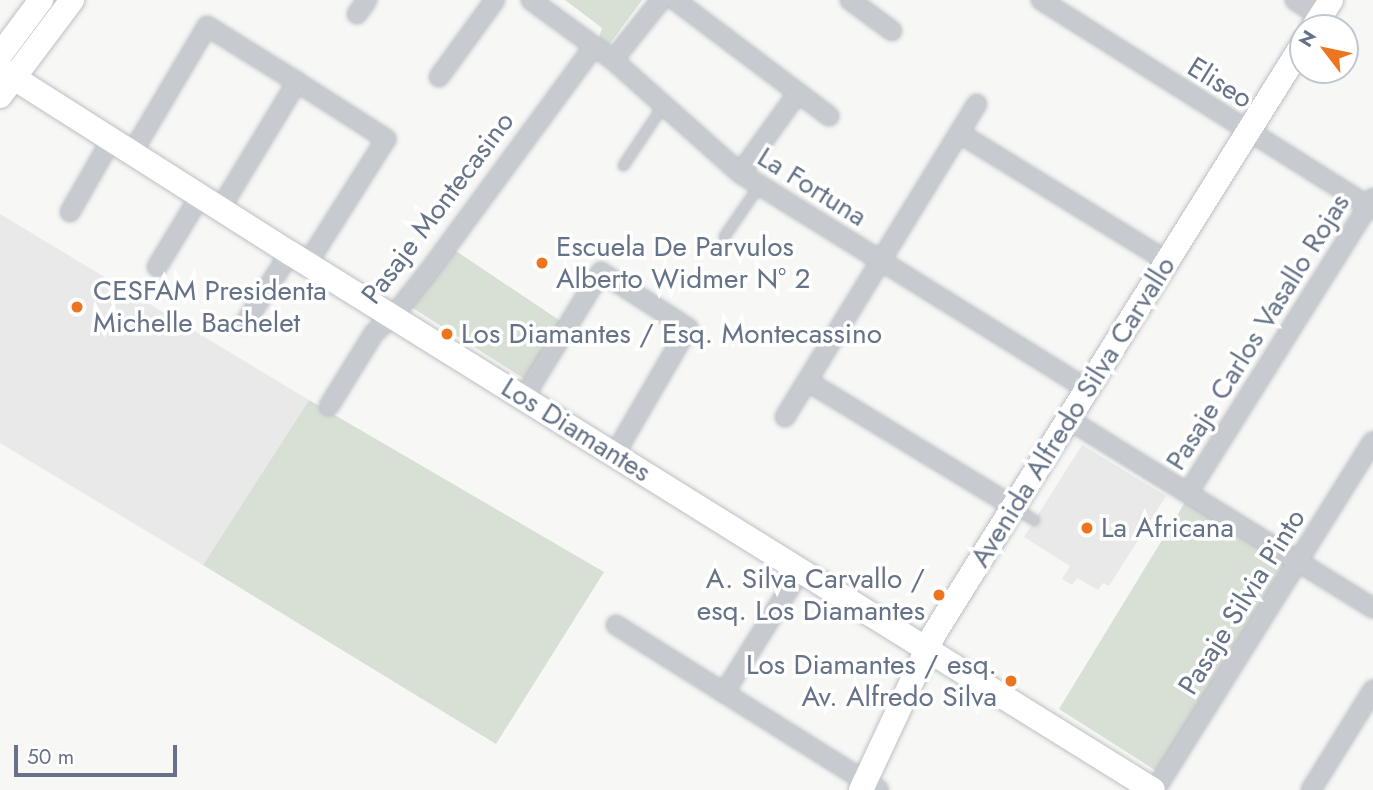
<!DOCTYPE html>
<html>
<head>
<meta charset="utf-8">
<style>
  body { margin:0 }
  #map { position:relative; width:1373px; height:790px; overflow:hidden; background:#f7f8f5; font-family:Jost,sans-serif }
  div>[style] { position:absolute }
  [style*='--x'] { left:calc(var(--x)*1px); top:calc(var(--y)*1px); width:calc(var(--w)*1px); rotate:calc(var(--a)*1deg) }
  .built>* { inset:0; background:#e8e9e8 }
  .green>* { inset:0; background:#d8e0d6 }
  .roads { filter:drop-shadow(0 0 2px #bcbfc5) drop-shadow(0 0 2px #bcbfc5) }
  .lane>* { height:9px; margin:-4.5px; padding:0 4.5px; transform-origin:4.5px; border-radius:4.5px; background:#c7cace }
  .street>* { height:18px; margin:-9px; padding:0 9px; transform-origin:9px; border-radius:9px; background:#c7cace }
  .secondary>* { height:24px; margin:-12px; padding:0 12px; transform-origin:12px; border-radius:12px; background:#fff }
  .dots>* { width:19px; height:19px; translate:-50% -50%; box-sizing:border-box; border:4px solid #fff; border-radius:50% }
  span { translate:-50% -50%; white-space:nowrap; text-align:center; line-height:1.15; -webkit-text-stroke:7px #fff; paint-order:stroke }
  .street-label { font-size:28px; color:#657288 }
  .poi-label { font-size:28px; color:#657288 }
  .left { translate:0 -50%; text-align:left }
  .right { translate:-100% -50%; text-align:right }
  .north { position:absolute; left:1289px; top:14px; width:70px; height:70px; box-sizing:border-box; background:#fff; border:2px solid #c1c7cf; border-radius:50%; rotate:302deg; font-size:19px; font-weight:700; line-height:28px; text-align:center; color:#657288 }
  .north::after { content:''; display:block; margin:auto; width:24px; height:32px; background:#ed751f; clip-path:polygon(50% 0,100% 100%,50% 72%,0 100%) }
  .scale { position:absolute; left:14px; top:745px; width:163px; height:32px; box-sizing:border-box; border:4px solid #657288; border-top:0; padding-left:9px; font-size:21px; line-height:24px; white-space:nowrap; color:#657288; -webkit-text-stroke:5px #fff; paint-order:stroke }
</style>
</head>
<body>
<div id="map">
  <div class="built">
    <i style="clip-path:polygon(0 214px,309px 400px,203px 565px,0 443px)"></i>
    <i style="clip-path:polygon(1082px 445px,1166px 496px,1109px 586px,1103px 583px,1098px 590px,1077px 578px,1072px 585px,1062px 579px,1070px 566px,1024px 537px)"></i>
  </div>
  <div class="green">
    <i style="clip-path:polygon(565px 0,642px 0,609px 45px,599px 50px,596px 47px,602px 28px)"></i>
    <i style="clip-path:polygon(453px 249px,562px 322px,526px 380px,411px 307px)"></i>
    <i style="clip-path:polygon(309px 400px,604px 572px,496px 744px,203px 565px)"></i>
    <i style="clip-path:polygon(1187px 499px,1289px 564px,1158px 772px,1059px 709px)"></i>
  </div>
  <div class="roads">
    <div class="lane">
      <i style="--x:623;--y:165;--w:72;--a:-56.3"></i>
      <i style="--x:724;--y:236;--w:62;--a:-55.5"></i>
      <i style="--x:1015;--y:508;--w:22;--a:32"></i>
    </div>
    <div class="street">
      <i style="--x:531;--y:0;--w:102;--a:36.2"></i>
      <i style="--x:613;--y:60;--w:170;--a:41.7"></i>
      <i style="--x:740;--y:173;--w:409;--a:31.9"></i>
      <i style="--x:675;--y:0;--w:193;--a:37"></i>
      <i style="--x:850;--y:0;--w:52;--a:36.4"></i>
      <i style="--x:1041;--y:0;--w:392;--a:32.2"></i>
      <i style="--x:1295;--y:0;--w:31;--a:32"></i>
      <i style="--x:357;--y:14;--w:17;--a:-54"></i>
      <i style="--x:613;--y:60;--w:77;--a:-51.3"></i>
      <i style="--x:439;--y:77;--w:95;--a:-54"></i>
      <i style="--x:959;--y:133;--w:244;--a:31.6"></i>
      <i style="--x:132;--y:153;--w:147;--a:-59.4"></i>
      <i style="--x:207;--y:26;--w:106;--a:31.9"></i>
      <i style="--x:297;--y:82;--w:106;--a:32.6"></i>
      <i style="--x:386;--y:139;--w:148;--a:122.3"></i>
      <i style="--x:740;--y:173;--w:99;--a:-54.1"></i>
      <i style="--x:220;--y:209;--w:149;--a:-58.8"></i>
      <i style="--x:70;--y:212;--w:83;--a:-60.3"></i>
      <i style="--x:157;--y:267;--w:83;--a:-58.8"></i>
      <i style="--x:245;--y:323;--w:83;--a:-57.3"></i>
      <i style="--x:807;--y:381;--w:242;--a:31.3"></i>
      <i style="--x:524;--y:397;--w:147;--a:-58.4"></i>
      <i style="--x:601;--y:272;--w:103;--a:32.8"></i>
      <i style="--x:688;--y:328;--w:146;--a:120.1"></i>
      <i style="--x:329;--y:406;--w:86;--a:-58.3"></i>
      <i style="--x:374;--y:333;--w:27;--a:-42"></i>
      <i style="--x:394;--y:315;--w:56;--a:-51.5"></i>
      <i style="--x:429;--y:271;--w:279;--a:-53.7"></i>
      <i style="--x:785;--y:417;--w:367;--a:-58.5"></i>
      <i style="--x:1068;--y:419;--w:359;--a:31.8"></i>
      <i style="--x:1188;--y:493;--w:348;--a:-57.9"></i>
      <i style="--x:616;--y:625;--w:310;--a:32.1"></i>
      <i style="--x:724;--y:693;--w:145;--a:-58"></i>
      <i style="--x:1155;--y:790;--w:411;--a:-58"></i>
      <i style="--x:1311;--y:790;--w:118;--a:-58.2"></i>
    </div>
    <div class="secondary">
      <i style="--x:1313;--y:28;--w:33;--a:-57"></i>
      <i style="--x:0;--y:55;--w:69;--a:-53.3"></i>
      <i style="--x:0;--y:69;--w:343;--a:32.4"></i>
      <i style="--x:290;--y:253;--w:1016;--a:31.89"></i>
      <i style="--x:0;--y:96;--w:120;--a:-53.1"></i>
      <i style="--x:861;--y:790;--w:172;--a:-64.9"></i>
      <i style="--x:934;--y:634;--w:696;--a:-57.98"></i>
    </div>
  </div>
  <div class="dots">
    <i style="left:542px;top:263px;background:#ed751f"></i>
    <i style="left:77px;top:307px;background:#ed751f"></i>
    <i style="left:447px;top:334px;background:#ed751f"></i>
    <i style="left:1087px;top:528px;background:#ed751f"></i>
    <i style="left:939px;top:595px;background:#ed751f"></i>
    <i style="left:1011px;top:681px;background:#ed751f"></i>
  </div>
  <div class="street-label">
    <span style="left:1220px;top:83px;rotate:32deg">Eliseo</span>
    <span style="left:812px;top:187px;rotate:32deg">La Fortuna</span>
    <span style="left:438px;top:208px;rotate:-53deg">Pasaje Montecasino</span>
    <span style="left:1258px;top:332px;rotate:-58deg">Pasaje Carlos Vasallo Rojas</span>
    <span style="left:1073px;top:412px;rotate:-58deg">Avenida Alfredo Silva Carvallo</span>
    <span style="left:576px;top:430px;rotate:32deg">Los Diamantes</span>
    <span style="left:1242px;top:602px;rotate:-58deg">Pasaje Silvia Pinto</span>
  </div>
  <div class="poi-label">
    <span class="left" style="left:556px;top:263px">Escuela De Parvulos<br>Alberto Widmer Nº 2</span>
    <span class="left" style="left:93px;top:307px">CESFAM Presidenta<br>Michelle Bachelet</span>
    <span class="left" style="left:461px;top:334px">Los Diamantes / Esq. Montecassino</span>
    <span class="left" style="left:1101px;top:528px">La Africana</span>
    <span class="right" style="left:925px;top:595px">A. Silva Carvallo /<br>esq. Los Diamantes</span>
    <span class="right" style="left:997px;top:681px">Los Diamantes / esq.<br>Av. Alfredo Silva</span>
  </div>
  <div class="north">N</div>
  <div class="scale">50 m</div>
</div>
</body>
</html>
